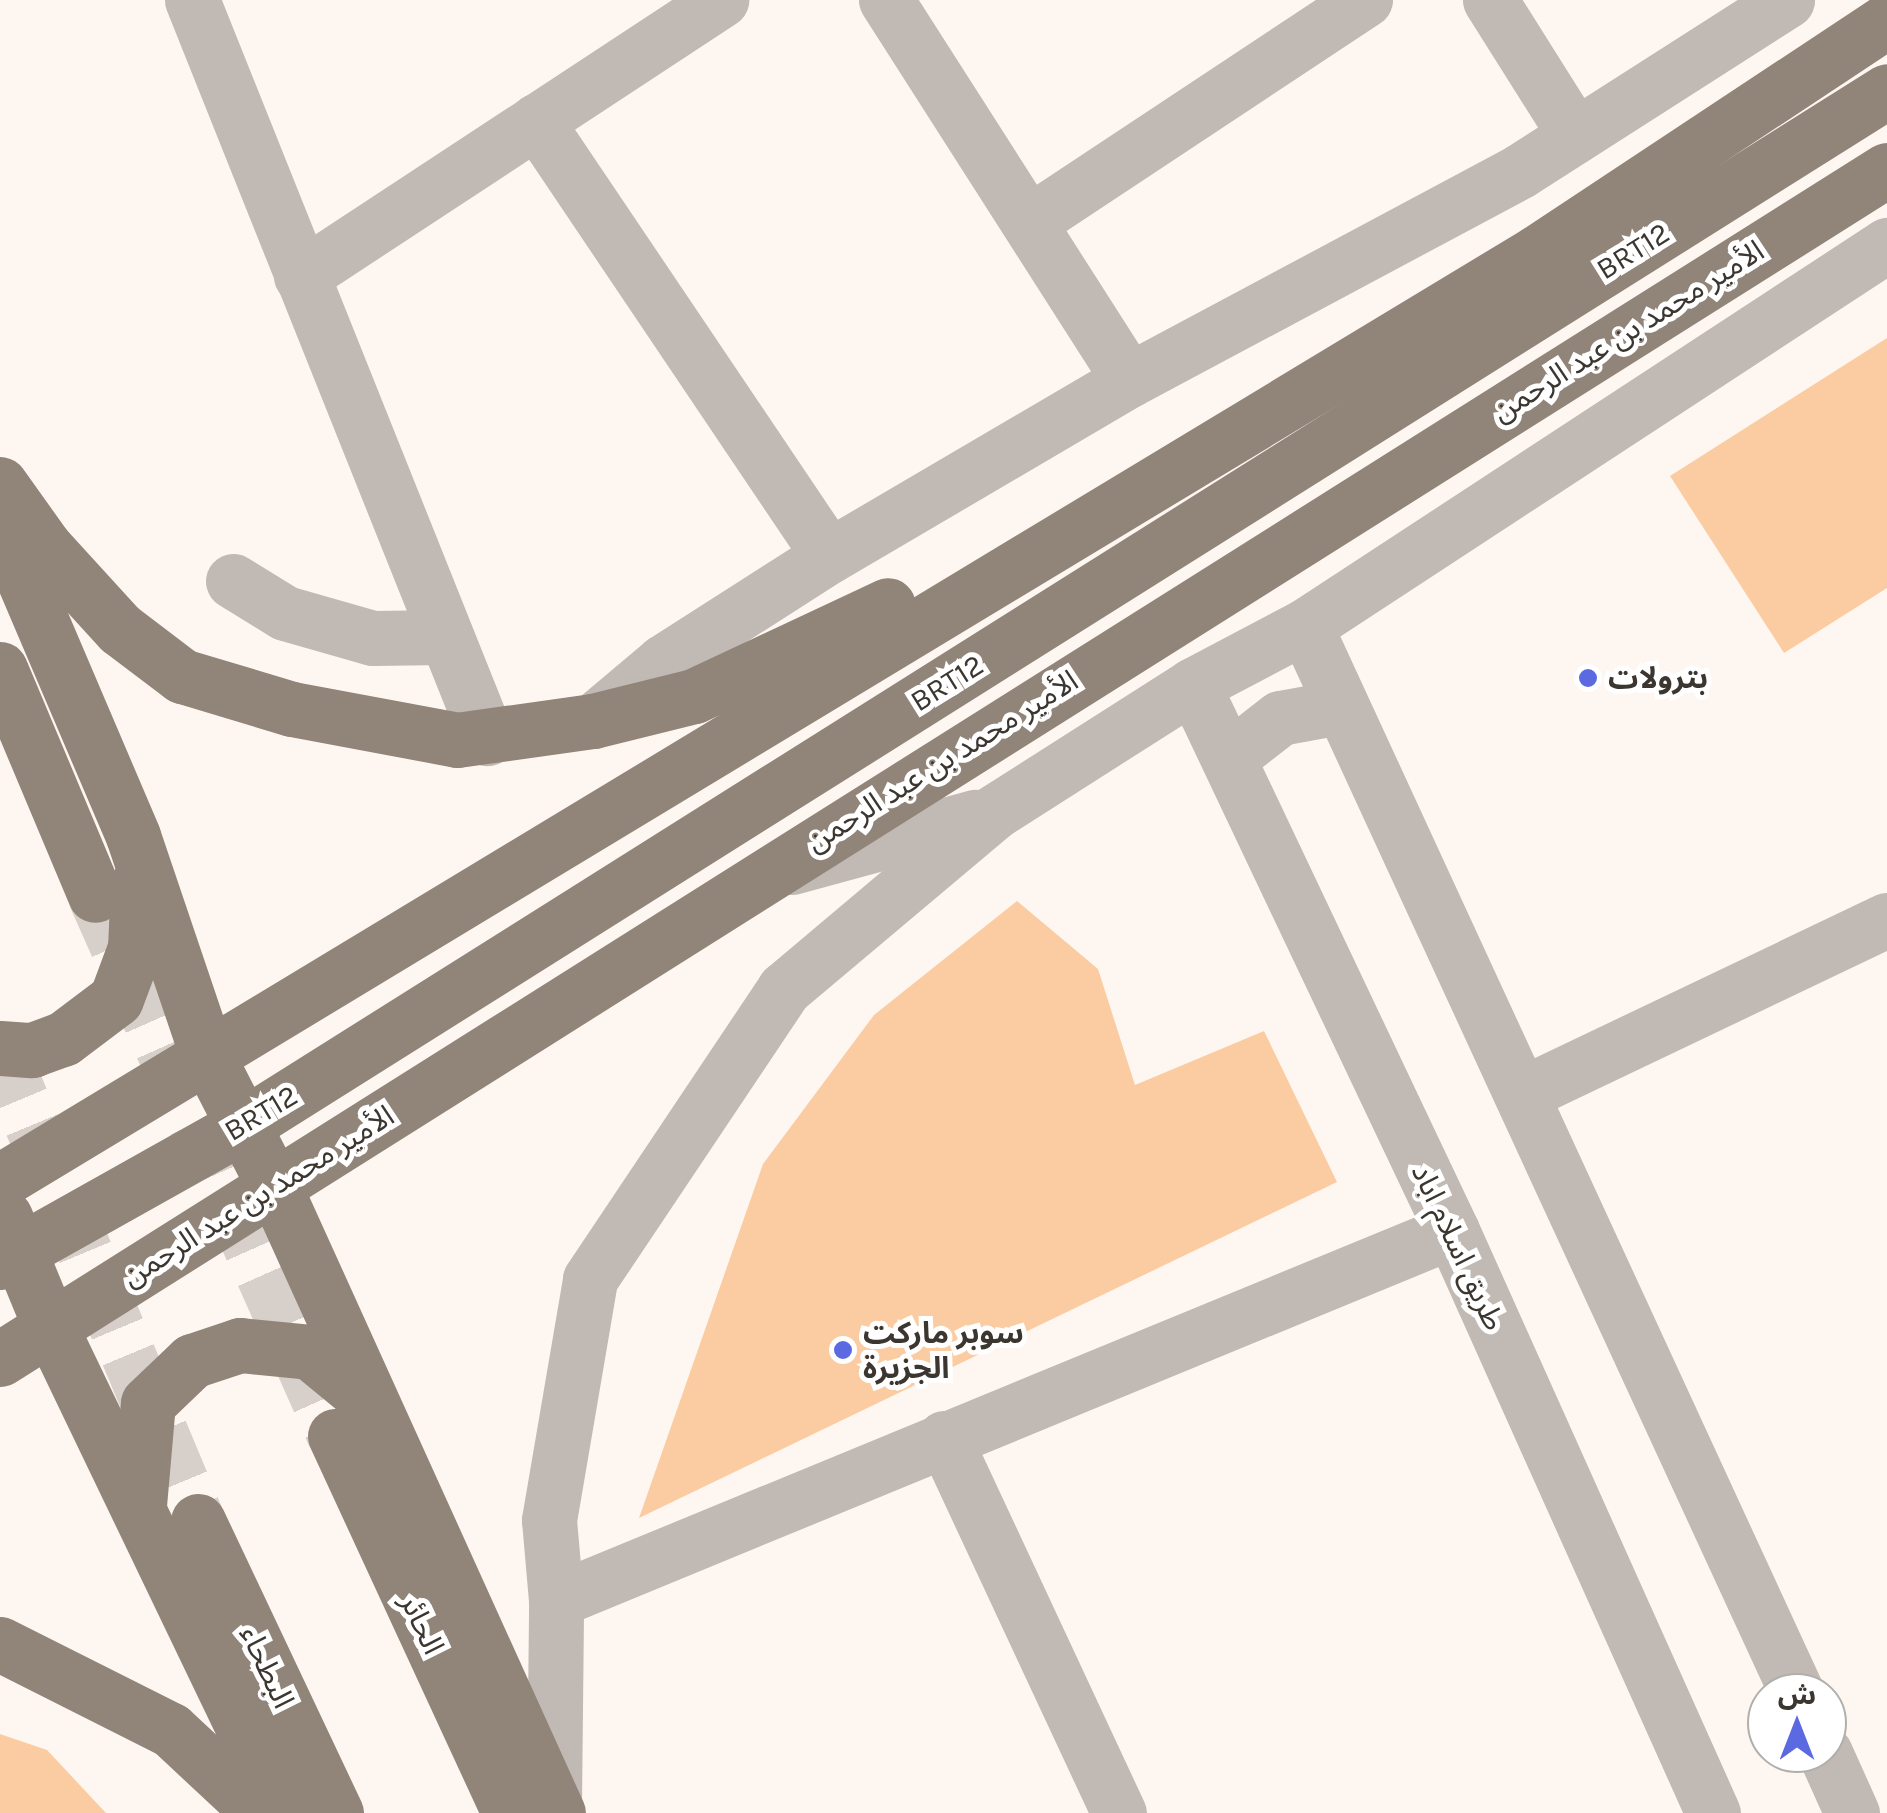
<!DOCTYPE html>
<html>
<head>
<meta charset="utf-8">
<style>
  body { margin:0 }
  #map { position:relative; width:1887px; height:1813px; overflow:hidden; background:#fef7f1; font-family:Karla,"Noto Sans Arabic",sans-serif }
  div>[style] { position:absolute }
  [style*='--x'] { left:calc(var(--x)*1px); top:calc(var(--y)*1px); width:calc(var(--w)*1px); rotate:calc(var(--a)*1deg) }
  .building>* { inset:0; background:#fbcca1 }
  .major-tunnel>* { height:55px; margin-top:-27.5px; transform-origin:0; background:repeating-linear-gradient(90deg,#d7d0ca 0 55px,transparent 0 83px) }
  .minor>* { height:55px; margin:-27.5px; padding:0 27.5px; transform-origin:27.5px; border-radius:27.5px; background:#c1b9b3 }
  .major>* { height:55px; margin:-27.5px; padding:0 27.5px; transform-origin:27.5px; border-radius:27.5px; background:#918479 }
  .dots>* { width:28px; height:28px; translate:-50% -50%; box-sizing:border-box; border:5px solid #fff; border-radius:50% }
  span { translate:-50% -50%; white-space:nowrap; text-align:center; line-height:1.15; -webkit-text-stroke:10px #fff; paint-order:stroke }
  .street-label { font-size:30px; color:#3c3630 }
  .poi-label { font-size:30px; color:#3c3630; font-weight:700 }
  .left { translate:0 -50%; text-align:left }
  .north { position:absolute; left:1747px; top:1673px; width:100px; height:100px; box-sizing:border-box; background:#fff; border:2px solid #b1afac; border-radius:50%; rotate:0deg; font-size:28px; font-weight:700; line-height:40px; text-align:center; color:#3c3630 }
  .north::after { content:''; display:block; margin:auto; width:35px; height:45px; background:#5c6ae1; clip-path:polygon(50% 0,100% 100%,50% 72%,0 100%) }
</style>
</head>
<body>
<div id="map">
  <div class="building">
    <i style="clip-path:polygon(1887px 338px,1887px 588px,1784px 653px,1670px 476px)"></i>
    <i style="clip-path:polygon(1017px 901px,1098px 969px,1135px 1085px,1264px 1031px,1337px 1182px,639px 1518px,763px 1164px,874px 1015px)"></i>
    <i style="clip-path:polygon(0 1734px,47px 1750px,106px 1813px,0 1813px)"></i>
  </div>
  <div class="major-tunnel">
    <i style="--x:95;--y:895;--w:592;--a:66.08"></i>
    <i style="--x:0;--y:1048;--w:513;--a:67.29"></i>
  </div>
  <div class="minor">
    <i style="--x:192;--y:0;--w:795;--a:68.21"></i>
    <i style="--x:886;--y:0;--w:451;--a:57.4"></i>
    <i style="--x:1490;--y:0;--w:160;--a:57.8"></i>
    <i style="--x:536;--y:121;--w:524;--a:56.04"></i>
    <i style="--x:1029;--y:222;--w:403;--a:-33.5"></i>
    <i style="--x:301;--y:276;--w:503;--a:-33.31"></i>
    <i style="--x:233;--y:581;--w:61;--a:31.6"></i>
    <i style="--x:285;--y:613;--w:91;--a:15.9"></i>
    <i style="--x:373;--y:638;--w:71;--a:-0.8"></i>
    <i style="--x:1305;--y:626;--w:1175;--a:65.25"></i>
    <i style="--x:1193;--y:685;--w:604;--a:64.62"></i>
    <i style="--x:1452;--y:1231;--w:638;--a:65.85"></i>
    <i style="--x:593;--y:721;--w:92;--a:-40.1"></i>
    <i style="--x:663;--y:662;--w:197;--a:-32.6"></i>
    <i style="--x:829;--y:556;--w:348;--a:-30.4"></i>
    <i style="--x:1129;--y:380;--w:443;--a:-28.1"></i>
    <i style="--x:1520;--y:171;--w:317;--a:-32.6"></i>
    <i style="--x:1230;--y:757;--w:63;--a:-38"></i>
    <i style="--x:1280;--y:718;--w:61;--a:-10.4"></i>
    <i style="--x:792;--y:867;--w:190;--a:-15.3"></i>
    <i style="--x:1524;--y:1093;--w:402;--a:-25.5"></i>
    <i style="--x:944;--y:1438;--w:414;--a:65"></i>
    <i style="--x:556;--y:1600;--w:969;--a:-22.38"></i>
    <i style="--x:1825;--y:1753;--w:66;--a:65.8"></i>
    <i style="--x:554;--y:1804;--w:204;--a:-89.4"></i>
    <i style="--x:556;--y:1600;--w:80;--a:-95"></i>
    <i style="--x:549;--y:1520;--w:244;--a:-80.3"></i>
    <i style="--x:590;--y:1279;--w:349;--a:-56.2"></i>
    <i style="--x:784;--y:989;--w:275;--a:-40.1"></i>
    <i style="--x:994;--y:812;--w:236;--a:-32.5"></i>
    <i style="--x:1193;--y:685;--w:127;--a:-27.8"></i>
    <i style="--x:1305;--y:626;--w:696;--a:-33.21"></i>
  </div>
  <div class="major">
    <i style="--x:0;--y:484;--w:77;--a:54.5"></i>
    <i style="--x:45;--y:547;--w:111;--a:47.6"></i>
    <i style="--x:120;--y:629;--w:78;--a:37.2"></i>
    <i style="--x:182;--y:676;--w:115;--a:16.7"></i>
    <i style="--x:292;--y:709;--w:168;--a:10.6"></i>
    <i style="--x:457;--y:740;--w:137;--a:-8"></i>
    <i style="--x:593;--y:721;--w:104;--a:-13.9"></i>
    <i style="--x:694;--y:696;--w:214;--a:-25.1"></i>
    <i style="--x:0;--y:524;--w:339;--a:66.9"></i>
    <i style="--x:133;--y:836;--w:233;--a:71.3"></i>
    <i style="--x:208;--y:1057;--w:145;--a:62.9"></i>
    <i style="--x:274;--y:1186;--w:688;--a:65.63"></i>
    <i style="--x:0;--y:669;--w:245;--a:67.2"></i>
    <i style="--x:0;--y:1048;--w:32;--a:4"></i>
    <i style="--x:32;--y:1050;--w:33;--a:-20"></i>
    <i style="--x:63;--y:1039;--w:66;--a:-37"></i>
    <i style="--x:116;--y:999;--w:54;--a:-69.6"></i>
    <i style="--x:135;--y:948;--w:65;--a:-87.4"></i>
    <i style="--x:0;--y:1181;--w:1795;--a:-31.14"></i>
    <i style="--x:1536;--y:253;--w:421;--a:-33.5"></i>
    <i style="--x:5;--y:1217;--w:118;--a:67.6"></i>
    <i style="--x:50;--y:1326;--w:540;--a:64.34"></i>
    <i style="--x:0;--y:1262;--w:280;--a:-29.3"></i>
    <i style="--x:244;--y:1125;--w:1941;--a:-32.18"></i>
    <i style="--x:0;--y:1359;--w:2230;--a:-32.22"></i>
    <i style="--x:335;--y:1436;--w:415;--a:65.2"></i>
    <i style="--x:139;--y:1505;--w:102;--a:-85"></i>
    <i style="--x:148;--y:1403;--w:61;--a:-43.7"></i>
    <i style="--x:192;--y:1361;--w:51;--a:-18.4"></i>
    <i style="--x:240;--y:1345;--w:70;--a:5.7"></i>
    <i style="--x:310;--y:1352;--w:74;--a:39.5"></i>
    <i style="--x:198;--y:1521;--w:323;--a:64.7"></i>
    <i style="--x:0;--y:1644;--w:191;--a:26.7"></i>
    <i style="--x:171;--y:1730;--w:122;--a:43"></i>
  </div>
  <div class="dots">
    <i style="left:1588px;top:678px;background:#5c6ae1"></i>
    <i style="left:843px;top:1350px;background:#5c6ae1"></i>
  </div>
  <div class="street-label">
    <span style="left:1633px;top:251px;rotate:-32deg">BRT12</span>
    <span style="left:1628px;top:331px;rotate:-32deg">الأمير محمد بن عبد الرحمن</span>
    <span style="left:947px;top:683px;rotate:-32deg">BRT12</span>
    <span style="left:942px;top:761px;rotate:-32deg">الأمير محمد بن عبد الرحمن</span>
    <span style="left:261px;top:1113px;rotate:-31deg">BRT12</span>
    <span style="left:258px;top:1196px;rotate:-32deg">الأمير محمد بن عبد الرحمن</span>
    <span style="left:1458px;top:1247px;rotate:65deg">طريق اسلام اباد</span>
    <span style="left:422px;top:1624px;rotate:65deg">الحائر</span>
    <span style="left:267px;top:1667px;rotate:65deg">البطحاء</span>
  </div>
  <div class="poi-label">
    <span class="left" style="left:1608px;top:678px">بترولات</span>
    <span class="left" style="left:863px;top:1350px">سوبر ماركت<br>الجزيرة</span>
  </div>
  <div class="north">ش</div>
</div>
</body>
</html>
